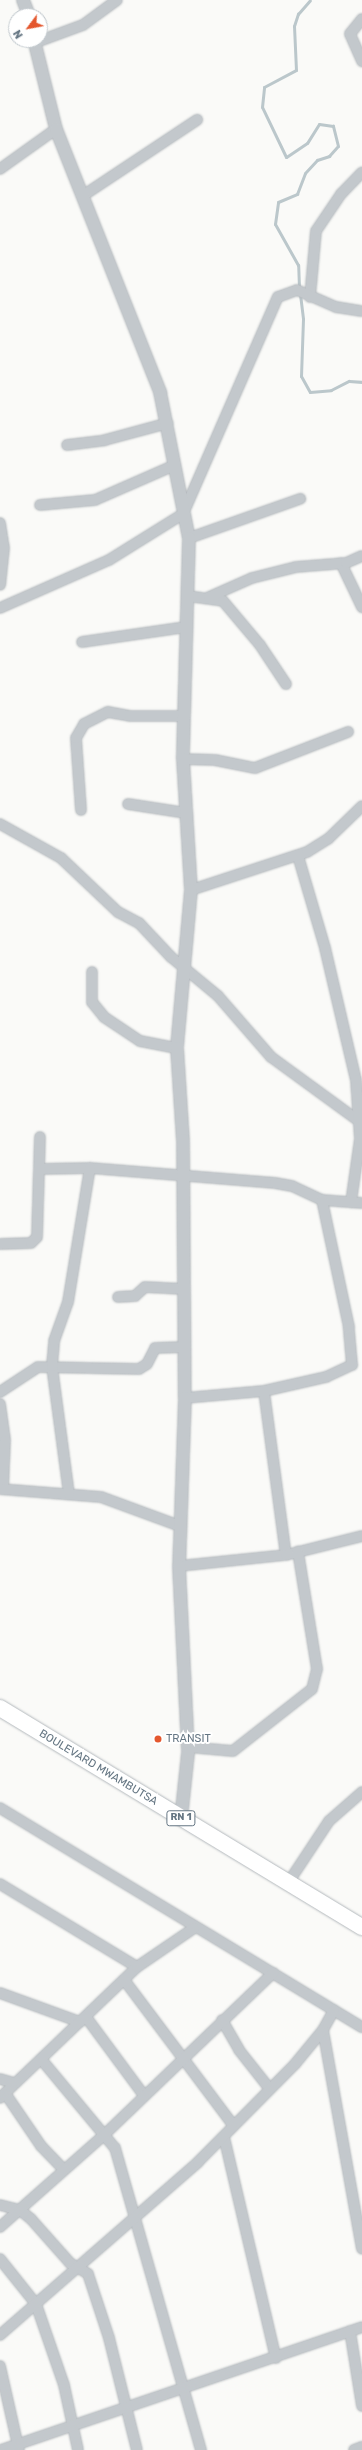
<!DOCTYPE html>
<html>
<head>
<meta charset="utf-8">
<style>
  body { margin:0 }
  #map { position:relative; width:362px; height:2450px; overflow:hidden; background:#fafaf8; font-family:Rubik,sans-serif }
  div>[style] { position:absolute }
  [style*='--x'] { left:calc(var(--x)*1px); top:calc(var(--y)*1px); width:calc(var(--w)*1px); rotate:calc(var(--a)*1deg) }
  .stream>* { height:3px; margin:-1.5px; padding:0 1.5px; transform-origin:1.5px; border-radius:1.5px; background:#bbc7cb }
  .roads { filter:drop-shadow(0 0 1px #b4b9bd) drop-shadow(0 0 1px #b4b9bd) }
  .minor>* { height:10px; margin:-5px; padding:0 5px; transform-origin:5px; border-radius:5px; background:#c3c8cc }
  .tertiary>* { height:12px; margin:-6px; padding:0 6px; transform-origin:6px; border-radius:6px; background:#c3c8cc }
  .trunk>* { height:16px; margin:-8px; padding:0 8px; transform-origin:8px; border-radius:8px; background:#fff }
  .dots>* { width:11px; height:11px; translate:-50% -50%; box-sizing:border-box; border:2px solid #fff; border-radius:50% }
  span { translate:-50% -50%; white-space:nowrap; text-align:center; line-height:1.15; -webkit-text-stroke:4px #fff; paint-order:stroke }
  .shield-label span { padding:1px 3px; background:#fff; border:1px solid; border-radius:3px; -webkit-text-stroke-width:0 }
  .shield-label { font-size:10px; color:#657683; font-weight:700 }
  .poi-label { font-size:11px; color:#657683 }
  .left { translate:0 -50%; text-align:left }
  .street-label { font-size:11px; color:#657683 }
  .north { position:absolute; left:8px; top:8px; width:40px; height:40px; box-sizing:border-box; background:#fff; border:1px solid #c1c8cd; border-radius:50%; rotate:238deg; font-size:11px; font-weight:700; line-height:16px; text-align:center; color:#657683 }
  .north::after { content:''; display:block; margin:auto; width:14px; height:18px; background:#e4572e; clip-path:polygon(50% 0,100% 100%,50% 72%,0 100%) }
</style>
</head>
<body>
<div id="map">
  <div class="stream">
    <i style="--x:299;--y:288;--w:23;--a:-92"></i>
    <i style="--x:298;--y:265;--w:47;--a:-119.3"></i>
    <i style="--x:275;--y:224;--w:22;--a:-82"></i>
    <i style="--x:278;--y:202;--w:21;--a:-23"></i>
    <i style="--x:297;--y:194;--w:22;--a:-69"></i>
    <i style="--x:305;--y:173;--w:18;--a:-47"></i>
    <i style="--x:317;--y:160;--w:13;--a:-18"></i>
    <i style="--x:329;--y:156;--w:13;--a:-48"></i>
    <i style="--x:338;--y:146;--w:21;--a:-104"></i>
    <i style="--x:333;--y:126;--w:14;--a:-172"></i>
    <i style="--x:319;--y:124;--w:22;--a:122"></i>
    <i style="--x:307;--y:143;--w:25;--a:146"></i>
    <i style="--x:286;--y:157;--w:55;--a:-115.6"></i>
    <i style="--x:262;--y:107;--w:20;--a:-84"></i>
    <i style="--x:264;--y:87;--w:36;--a:-28"></i>
    <i style="--x:296;--y:70;--w:44;--a:-92.6"></i>
    <i style="--x:294;--y:26;--w:13;--a:-72"></i>
    <i style="--x:298;--y:14;--w:18;--a:-49"></i>
    <i style="--x:300;--y:294;--w:25;--a:83"></i>
    <i style="--x:303;--y:319;--w:57;--a:92"></i>
    <i style="--x:301;--y:376;--w:18;--a:61"></i>
    <i style="--x:310;--y:392;--w:21;--a:-5"></i>
    <i style="--x:331;--y:390;--w:20;--a:-27"></i>
    <i style="--x:349;--y:381;--w:13;--a:4"></i>
  </div>
  <div class="roads">
    <div class="minor">
      <i style="--x:362;--y:19;--w:19;--a:129"></i>
      <i style="--x:350;--y:34;--w:30;--a:66"></i>
      <i style="--x:34;--y:43;--w:52;--a:-20.2"></i>
      <i style="--x:83;--y:25;--w:42;--a:-36.3"></i>
      <i style="--x:0;--y:169;--w:69;--a:-35.5"></i>
      <i style="--x:84;--y:195;--w:136;--a:-33.6"></i>
      <i style="--x:310;--y:297;--w:66;--a:-84.8"></i>
      <i style="--x:316;--y:231;--w:45;--a:-56"></i>
      <i style="--x:341;--y:194;--w:30;--a:-46"></i>
      <i style="--x:67;--y:445;--w:38;--a:-7"></i>
      <i style="--x:105;--y:440;--w:65;--a:-15.1"></i>
      <i style="--x:40;--y:505;--w:55;--a:-5.2"></i>
      <i style="--x:95;--y:500;--w:87;--a:-23.6"></i>
      <i style="--x:0;--y:523;--w:25;--a:81"></i>
      <i style="--x:4;--y:548;--w:37;--a:96"></i>
      <i style="--x:189;--y:538;--w:118;--a:-19.4"></i>
      <i style="--x:341;--y:563;--w:49;--a:64.5"></i>
      <i style="--x:188;--y:596;--w:35;--a:8"></i>
      <i style="--x:223;--y:601;--w:57;--a:49.9"></i>
      <i style="--x:260;--y:645;--w:47;--a:56.3"></i>
      <i style="--x:209;--y:597;--w:47;--a:-23.8"></i>
      <i style="--x:252;--y:578;--w:45;--a:-14"></i>
      <i style="--x:296;--y:567;--w:50;--a:-4.6"></i>
      <i style="--x:346;--y:563;--w:17;--a:-24"></i>
      <i style="--x:0;--y:608;--w:119;--a:-23.8"></i>
      <i style="--x:109;--y:560;--w:87;--a:-31.9"></i>
      <i style="--x:183;--y:514;--w:237;--a:-66.4"></i>
      <i style="--x:278;--y:297;--w:20;--a:-20"></i>
      <i style="--x:297;--y:290;--w:43;--a:23.6"></i>
      <i style="--x:336;--y:307;--w:26;--a:9"></i>
      <i style="--x:82;--y:642;--w:105;--a:-8.2"></i>
      <i style="--x:183;--y:759;--w:32;--a:2"></i>
      <i style="--x:215;--y:760;--w:41;--a:11.3"></i>
      <i style="--x:255;--y:768;--w:100;--a:-21.2"></i>
      <i style="--x:128;--y:804;--w:59;--a:8.8"></i>
      <i style="--x:81;--y:810;--w:72;--a:-94"></i>
      <i style="--x:76;--y:738;--w:16;--a:-60"></i>
      <i style="--x:84;--y:724;--w:27;--a:-27"></i>
      <i style="--x:108;--y:712;--w:22;--a:10"></i>
      <i style="--x:130;--y:716;--w:53;--a:0"></i>
      <i style="--x:0;--y:824;--w:70;--a:29.1"></i>
      <i style="--x:61;--y:858;--w:79;--a:43.5"></i>
      <i style="--x:118;--y:912;--w:24;--a:28"></i>
      <i style="--x:139;--y:923;--w:47;--a:46.7"></i>
      <i style="--x:171;--y:957;--w:61;--a:39.7"></i>
      <i style="--x:218;--y:996;--w:81;--a:49"></i>
      <i style="--x:271;--y:1057;--w:110;--a:36.1"></i>
      <i style="--x:298;--y:856;--w:96;--a:73.6"></i>
      <i style="--x:325;--y:948;--w:136;--a:76.8"></i>
      <i style="--x:356;--y:1080;--w:59;--a:86.1"></i>
      <i style="--x:360;--y:1139;--w:64;--a:98.1"></i>
      <i style="--x:191;--y:890;--w:122;--a:-18.1"></i>
      <i style="--x:307;--y:852;--w:25;--a:-32"></i>
      <i style="--x:328;--y:839;--w:47;--a:-44.1"></i>
      <i style="--x:92;--y:972;--w:30;--a:90"></i>
      <i style="--x:92;--y:1002;--w:19;--a:51"></i>
      <i style="--x:104;--y:1017;--w:43;--a:33.7"></i>
      <i style="--x:140;--y:1041;--w:38;--a:11"></i>
      <i style="--x:41;--y:1169;--w:49;--a:-1.2"></i>
      <i style="--x:90;--y:1168;--w:186;--a:4.6"></i>
      <i style="--x:275;--y:1183;--w:17;--a:10"></i>
      <i style="--x:292;--y:1186;--w:33;--a:25"></i>
      <i style="--x:322;--y:1200;--w:40;--a:4.3"></i>
      <i style="--x:0;--y:1244;--w:31;--a:-2"></i>
      <i style="--x:31;--y:1243;--w:8;--a:-45"></i>
      <i style="--x:37;--y:1237;--w:100;--a:-88.3"></i>
      <i style="--x:118;--y:1297;--w:17;--a:-3"></i>
      <i style="--x:135;--y:1296;--w:13;--a:-42"></i>
      <i style="--x:145;--y:1287;--w:39;--a:3"></i>
      <i style="--x:264;--y:1391;--w:165;--a:82.4"></i>
      <i style="--x:0;--y:1392;--w:45;--a:-33.3"></i>
      <i style="--x:38;--y:1367;--w:101;--a:1.1"></i>
      <i style="--x:139;--y:1369;--w:9;--a:-32"></i>
      <i style="--x:147;--y:1364;--w:18;--a:-63"></i>
      <i style="--x:155;--y:1348;--w:29;--a:-2"></i>
      <i style="--x:185;--y:1398;--w:79;--a:-5.1"></i>
      <i style="--x:264;--y:1391;--w:64;--a:-12.7"></i>
      <i style="--x:326;--y:1377;--w:29;--a:-25"></i>
      <i style="--x:352;--y:1365;--w:38;--a:-95"></i>
      <i style="--x:349;--y:1327;--w:130;--a:-102"></i>
      <i style="--x:0;--y:1404;--w:37;--a:82"></i>
      <i style="--x:5;--y:1441;--w:48;--a:92.4"></i>
      <i style="--x:0;--y:1489;--w:101;--a:4.5"></i>
      <i style="--x:101;--y:1497;--w:84;--a:20.2"></i>
      <i style="--x:69;--y:1494;--w:129;--a:-97.6"></i>
      <i style="--x:52;--y:1366;--w:25;--a:-85"></i>
      <i style="--x:54;--y:1341;--w:41;--a:-70.3"></i>
      <i style="--x:68;--y:1302;--w:136;--a:-80.7"></i>
      <i style="--x:179;--y:1566;--w:108;--a:-5.9"></i>
      <i style="--x:286;--y:1555;--w:78;--a:-14"></i>
      <i style="--x:188;--y:1747;--w:45;--a:5.1"></i>
      <i style="--x:233;--y:1751;--w:100;--a:-38.1"></i>
      <i style="--x:312;--y:1689;--w:21;--a:-76"></i>
      <i style="--x:317;--y:1669;--w:119;--a:-99.2"></i>
      <i style="--x:0;--y:1808;--w:423;--a:31.2"></i>
      <i style="--x:288;--y:1883;--w:74;--a:-56.5"></i>
      <i style="--x:329;--y:1821;--w:44;--a:-41.3"></i>
      <i style="--x:0;--y:1884;--w:160;--a:31.2"></i>
      <i style="--x:125;--y:1981;--w:180;--a:53.1"></i>
      <i style="--x:0;--y:1993;--w:85;--a:19.9"></i>
      <i style="--x:334;--y:2010;--w:23;--a:119"></i>
      <i style="--x:323;--y:2030;--w:222;--a:79.9"></i>
      <i style="--x:86;--y:2017;--w:96;--a:53.5"></i>
      <i style="--x:222;--y:2020;--w:34;--a:60"></i>
      <i style="--x:239;--y:2050;--w:48;--a:51.7"></i>
      <i style="--x:41;--y:2059;--w:116;--a:50.3"></i>
      <i style="--x:115;--y:2148;--w:314;--a:74.1"></i>
      <i style="--x:0;--y:2079;--w:15;--a:16"></i>
      <i style="--x:5;--y:2093;--w:64;--a:55.8"></i>
      <i style="--x:41;--y:2146;--w:32;--a:46"></i>
      <i style="--x:0;--y:2098;--w:190;--a:-43.7"></i>
      <i style="--x:137;--y:1967;--w:69;--a:-34.4"></i>
      <i style="--x:224;--y:2137;--w:227;--a:76.8"></i>
      <i style="--x:0;--y:2205;--w:21;--a:14"></i>
      <i style="--x:20;--y:2210;--w:14;--a:39"></i>
      <i style="--x:31;--y:2219;--w:59;--a:48.4"></i>
      <i style="--x:70;--y:2263;--w:21;--a:31"></i>
      <i style="--x:88;--y:2274;--w:67;--a:71.8"></i>
      <i style="--x:109;--y:2338;--w:115;--a:76"></i>
      <i style="--x:0;--y:2227;--w:137;--a:-41.5"></i>
      <i style="--x:103;--y:2136;--w:236;--a:-43.8"></i>
      <i style="--x:0;--y:2259;--w:58;--a:51.3"></i>
      <i style="--x:36;--y:2304;--w:86;--a:70.9"></i>
      <i style="--x:64;--y:2385;--w:66;--a:77.8"></i>
      <i style="--x:350;--y:2331;--w:76;--a:80.9"></i>
      <i style="--x:0;--y:2335;--w:263;--a:-41.1"></i>
      <i style="--x:198;--y:2162;--w:138;--a:-45.3"></i>
      <i style="--x:295;--y:2064;--w:44;--a:-50.5"></i>
      <i style="--x:0;--y:2366;--w:86;--a:77.3"></i>
      <i style="--x:1;--y:2450;--w:381;--a:-18.8"></i>
      <i style="--x:354;--y:2450;--w:9;--a:-21"></i>
    </div>
    <div class="tertiary">
      <i style="--x:23;--y:0;--w:17;--a:69"></i>
      <i style="--x:34;--y:40;--w:92;--a:76.1"></i>
      <i style="--x:56;--y:129;--w:283;--a:68.4"></i>
      <i style="--x:160;--y:392;--w:149;--a:78.8"></i>
      <i style="--x:189;--y:538;--w:221;--a:91.6"></i>
      <i style="--x:183;--y:759;--w:131;--a:86.5"></i>
      <i style="--x:191;--y:890;--w:159;--a:95.1"></i>
      <i style="--x:177;--y:1048;--w:92;--a:86.3"></i>
      <i style="--x:183;--y:1140;--w:258;--a:89.6"></i>
      <i style="--x:185;--y:1398;--w:168;--a:92"></i>
      <i style="--x:179;--y:1566;--w:187;--a:87.2"></i>
      <i style="--x:188;--y:1753;--w:66;--a:96.1"></i>
    </div>
    <div class="trunk">
      <i style="--x:0;--y:1708;--w:423;--a:31.2"></i>
    </div>
  </div>
  <div class="dots">
    <i style="left:158px;top:1739px;background:#e4572e"></i>
  </div>
  <div class="shield-label">
    <span style="left:181px;top:1818px">RN 1</span>
  </div>
  <div class="poi-label">
    <span class="left" style="left:166px;top:1739px">TRANSIT</span>
  </div>
  <div class="street-label">
    <span style="left:98px;top:1768px;rotate:31deg">BOULEVARD MWAMBUTSA</span>
  </div>
  <div class="north">N</div>
</div>
</body>
</html>
